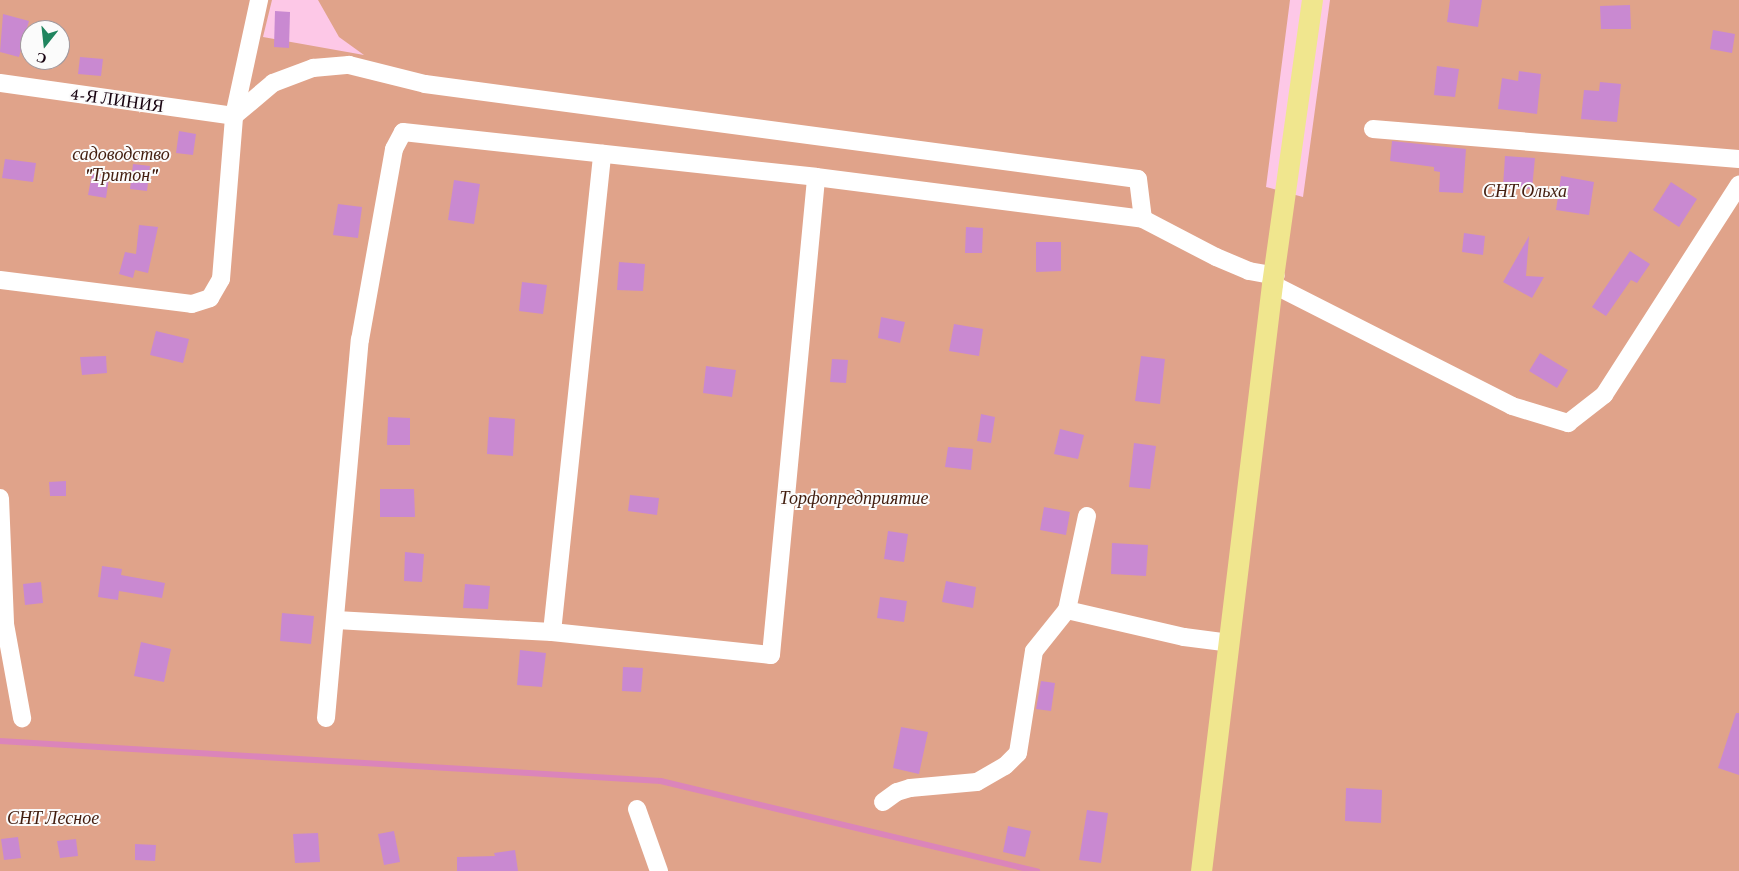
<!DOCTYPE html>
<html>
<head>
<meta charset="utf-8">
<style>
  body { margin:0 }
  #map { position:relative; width:1739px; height:871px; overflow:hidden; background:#fdc8e7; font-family:"Crimson Pro",serif }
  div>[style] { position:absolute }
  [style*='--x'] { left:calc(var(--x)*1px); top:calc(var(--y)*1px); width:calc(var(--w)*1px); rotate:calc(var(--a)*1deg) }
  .green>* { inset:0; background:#e0a38a }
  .stream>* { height:5.5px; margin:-2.75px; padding:0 2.75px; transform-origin:2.75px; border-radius:2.75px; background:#db85ba }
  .building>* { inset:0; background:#c989d1 }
  .minor>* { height:18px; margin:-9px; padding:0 9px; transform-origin:9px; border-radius:9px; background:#fff }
  .major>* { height:21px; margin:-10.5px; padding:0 10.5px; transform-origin:10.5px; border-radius:10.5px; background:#f0e68e }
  span { translate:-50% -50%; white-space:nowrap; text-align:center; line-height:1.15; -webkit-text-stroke:4px #fbfbfb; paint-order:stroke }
  .street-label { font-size:18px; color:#180411 }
  .park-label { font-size:18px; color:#421d0e; font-style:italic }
  .north { position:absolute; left:20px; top:20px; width:50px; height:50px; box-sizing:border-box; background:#fbfbfb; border:1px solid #a0989d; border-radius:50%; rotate:196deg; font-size:14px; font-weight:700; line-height:20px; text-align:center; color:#180411 }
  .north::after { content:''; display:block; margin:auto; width:18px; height:22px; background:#20855f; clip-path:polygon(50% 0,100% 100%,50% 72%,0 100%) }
</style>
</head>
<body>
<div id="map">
  <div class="green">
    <i style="clip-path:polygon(evenodd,0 0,272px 0,263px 37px,364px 55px,339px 37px,318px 0,1290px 0,1266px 187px,1303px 197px,1330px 0,1739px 0,1739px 871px,0 871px,0 0,30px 30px,60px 30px,60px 60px,30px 60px,30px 30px)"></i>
  </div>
  <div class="stream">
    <i style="--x:0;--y:741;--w:662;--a:3.46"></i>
    <i style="--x:661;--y:781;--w:387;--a:13.5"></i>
  </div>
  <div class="building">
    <i style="clip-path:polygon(1450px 0,1482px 0,1478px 27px,1447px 22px)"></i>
    <i style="clip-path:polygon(1630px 5px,1631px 29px,1601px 29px,1600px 6px)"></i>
    <i style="clip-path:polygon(275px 11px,290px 12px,289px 48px,274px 47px)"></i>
    <i style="clip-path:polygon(3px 14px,29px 21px,19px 57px,0 52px)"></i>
    <i style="clip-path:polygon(1713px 30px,1735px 34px,1732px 53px,1710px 49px)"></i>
    <i style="clip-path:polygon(80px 57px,103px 59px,101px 76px,78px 74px)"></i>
    <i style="clip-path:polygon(1437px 66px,1459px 69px,1455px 97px,1434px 95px)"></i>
    <i style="clip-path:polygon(1519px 71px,1541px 74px,1537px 114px,1498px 109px,1502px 78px,1518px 81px)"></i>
    <i style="clip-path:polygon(1600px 82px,1621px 84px,1617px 122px,1581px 119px,1584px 90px,1599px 91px)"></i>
    <i style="clip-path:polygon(179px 131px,196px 134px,193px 155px,176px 153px)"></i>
    <i style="clip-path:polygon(1392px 141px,1466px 149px,1463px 193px,1439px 192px,1440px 172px,1434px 171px,1434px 167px,1390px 161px)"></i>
    <i style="clip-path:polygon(1505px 156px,1535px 158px,1532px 189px,1503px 187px)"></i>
    <i style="clip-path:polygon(5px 159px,36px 163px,33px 182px,2px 178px)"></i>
    <i style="clip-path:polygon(133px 164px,150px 166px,147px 191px,130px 189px)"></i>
    <i style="clip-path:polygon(92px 174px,109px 178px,106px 198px,88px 195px)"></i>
    <i style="clip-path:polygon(1561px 176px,1594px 182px,1589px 215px,1556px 210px)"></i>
    <i style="clip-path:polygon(454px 180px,480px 184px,474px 224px,448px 220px)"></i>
    <i style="clip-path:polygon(1671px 182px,1697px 199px,1679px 227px,1653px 210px)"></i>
    <i style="clip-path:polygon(338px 204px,362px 207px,358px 238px,333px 235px)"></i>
    <i style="clip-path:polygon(139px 225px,158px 227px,148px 273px,135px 270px,133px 278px,119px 274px,125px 252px,136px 254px)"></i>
    <i style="clip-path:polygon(966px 227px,983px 228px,982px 253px,965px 253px)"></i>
    <i style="clip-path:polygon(1464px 233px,1485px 236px,1483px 255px,1462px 252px)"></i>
    <i style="clip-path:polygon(1529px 236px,1526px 276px,1544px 277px,1532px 298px,1503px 282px)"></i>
    <i style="clip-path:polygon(1036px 242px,1061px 242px,1061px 271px,1036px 272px)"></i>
    <i style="clip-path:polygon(1630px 251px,1650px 264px,1637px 283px,1631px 280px,1606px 316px,1592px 307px)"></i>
    <i style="clip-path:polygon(619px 262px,645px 264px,643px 291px,617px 290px)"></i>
    <i style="clip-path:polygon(522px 282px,547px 285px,543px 314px,519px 311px)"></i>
    <i style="clip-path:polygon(881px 317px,905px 322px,900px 343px,878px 338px)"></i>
    <i style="clip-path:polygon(954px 324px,983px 329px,979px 356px,949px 351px)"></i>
    <i style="clip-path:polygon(156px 331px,189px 339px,183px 363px,150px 355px)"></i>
    <i style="clip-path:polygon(1540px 353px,1568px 370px,1557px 388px,1529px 371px)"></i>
    <i style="clip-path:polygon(106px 356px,107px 373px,82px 375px,80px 357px)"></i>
    <i style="clip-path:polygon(1141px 356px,1165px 359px,1160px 404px,1135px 401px)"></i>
    <i style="clip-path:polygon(832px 359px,848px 360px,846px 383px,830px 382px)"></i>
    <i style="clip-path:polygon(706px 366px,736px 370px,732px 397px,703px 393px)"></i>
    <i style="clip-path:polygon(981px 414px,995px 417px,991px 443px,977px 441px)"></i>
    <i style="clip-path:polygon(388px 417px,410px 418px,410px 445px,387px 445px)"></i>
    <i style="clip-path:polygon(489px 417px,515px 419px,513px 456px,487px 454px)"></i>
    <i style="clip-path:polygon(1060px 429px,1084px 435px,1078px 459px,1054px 454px)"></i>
    <i style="clip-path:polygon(1134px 443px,1156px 446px,1150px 489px,1129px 487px)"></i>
    <i style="clip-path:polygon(948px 447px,973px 449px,971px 470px,945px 467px)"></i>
    <i style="clip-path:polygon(66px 481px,66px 496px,50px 496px,49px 482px)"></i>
    <i style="clip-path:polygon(380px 489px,414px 489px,415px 517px,380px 517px)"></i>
    <i style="clip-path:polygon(630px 495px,659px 498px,657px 515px,628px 511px)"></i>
    <i style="clip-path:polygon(1044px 507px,1070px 512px,1066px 535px,1040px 530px)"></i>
    <i style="clip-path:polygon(888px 531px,908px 534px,904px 562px,884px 559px)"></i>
    <i style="clip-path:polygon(1112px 543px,1148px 545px,1146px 576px,1111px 574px)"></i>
    <i style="clip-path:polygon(405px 552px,424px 554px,422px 582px,404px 581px)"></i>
    <i style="clip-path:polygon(102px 566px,122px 569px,121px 575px,165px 583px,162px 598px,119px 591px,118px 600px,98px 597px)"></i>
    <i style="clip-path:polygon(946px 581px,976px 587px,973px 608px,942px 602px)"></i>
    <i style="clip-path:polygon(41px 582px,43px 603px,25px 605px,23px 584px)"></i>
    <i style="clip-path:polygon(465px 584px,490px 586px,488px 609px,463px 608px)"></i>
    <i style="clip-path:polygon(880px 597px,907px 601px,904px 622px,877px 618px)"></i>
    <i style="clip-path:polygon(282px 613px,314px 616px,311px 644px,280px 641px)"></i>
    <i style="clip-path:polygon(141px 642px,171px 649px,164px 682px,134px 676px)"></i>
    <i style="clip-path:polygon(520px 650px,546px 653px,542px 687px,517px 685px)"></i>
    <i style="clip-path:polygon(623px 667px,643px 668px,641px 692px,622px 691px)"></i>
    <i style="clip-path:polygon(1041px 681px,1055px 683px,1051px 711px,1036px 709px)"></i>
    <i style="clip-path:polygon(1736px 713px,1739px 713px,1739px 775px,1718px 768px)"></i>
    <i style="clip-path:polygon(901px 727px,928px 732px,919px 774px,893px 768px)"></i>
    <i style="clip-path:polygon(1346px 788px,1382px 790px,1381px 823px,1345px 821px)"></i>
    <i style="clip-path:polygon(1087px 810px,1108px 813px,1101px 863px,1079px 860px)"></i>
    <i style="clip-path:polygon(1008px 826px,1031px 831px,1025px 857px,1003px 852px)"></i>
    <i style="clip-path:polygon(394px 831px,400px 862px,384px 865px,378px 834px)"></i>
    <i style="clip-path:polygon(318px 833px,320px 862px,295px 863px,293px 834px)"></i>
    <i style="clip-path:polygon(18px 837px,21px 858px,4px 860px,1px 839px)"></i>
    <i style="clip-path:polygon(76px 839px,78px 856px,60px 858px,57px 841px)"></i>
    <i style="clip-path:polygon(135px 844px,156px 845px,155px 861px,135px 860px)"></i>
    <i style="clip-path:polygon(515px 850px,518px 871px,457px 871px,457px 857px,495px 856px,494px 853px)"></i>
  </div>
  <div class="minor">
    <i style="--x:0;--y:83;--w:236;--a:8"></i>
    <i style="--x:234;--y:116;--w:51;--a:-40.2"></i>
    <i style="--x:273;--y:83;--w:43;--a:-20.6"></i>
    <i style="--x:313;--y:68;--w:36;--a:-5"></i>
    <i style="--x:349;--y:65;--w:78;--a:14"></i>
    <i style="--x:425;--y:84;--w:719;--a:7.59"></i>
    <i style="--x:1138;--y:179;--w:40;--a:82.9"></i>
    <i style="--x:1143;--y:219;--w:82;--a:27.5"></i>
    <i style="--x:1216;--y:257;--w:36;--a:23"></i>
    <i style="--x:1249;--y:271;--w:27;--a:10"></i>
    <i style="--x:1373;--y:129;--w:367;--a:4.7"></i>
    <i style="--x:0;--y:280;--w:193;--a:7.1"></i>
    <i style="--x:192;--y:304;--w:19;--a:-18"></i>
    <i style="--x:210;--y:298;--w:22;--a:-60"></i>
    <i style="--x:221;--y:279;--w:164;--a:-85.4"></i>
    <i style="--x:234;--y:116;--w:119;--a:-77.8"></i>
    <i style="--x:1272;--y:284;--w:269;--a:26.9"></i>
    <i style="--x:1512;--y:406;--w:59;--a:16.9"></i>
    <i style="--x:1568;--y:423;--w:46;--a:-37.9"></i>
    <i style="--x:1604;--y:395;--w:250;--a:-57.3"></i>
    <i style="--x:0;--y:498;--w:126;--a:87.7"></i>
    <i style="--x:5;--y:624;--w:96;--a:79.7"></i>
    <i style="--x:1067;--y:610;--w:120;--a:13"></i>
    <i style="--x:1184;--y:637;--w:46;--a:7.4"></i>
    <i style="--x:336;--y:620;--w:216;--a:3.2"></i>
    <i style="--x:552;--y:632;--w:220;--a:6"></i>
    <i style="--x:771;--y:655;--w:480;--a:-84.6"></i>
    <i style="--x:552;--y:632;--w:481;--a:-84"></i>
    <i style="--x:326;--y:718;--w:380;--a:-84.9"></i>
    <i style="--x:360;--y:340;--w:194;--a:-79.9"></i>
    <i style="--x:394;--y:149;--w:19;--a:-62"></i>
    <i style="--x:403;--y:132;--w:415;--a:6.2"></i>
    <i style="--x:816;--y:177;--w:330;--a:7.3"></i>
    <i style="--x:883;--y:802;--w:17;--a:-36"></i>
    <i style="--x:897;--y:792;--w:14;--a:-17"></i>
    <i style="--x:910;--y:788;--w:67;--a:-5.1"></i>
    <i style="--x:977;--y:782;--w:32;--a:-30"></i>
    <i style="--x:1005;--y:766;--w:18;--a:-45"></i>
    <i style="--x:1018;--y:753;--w:103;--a:-81.1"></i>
    <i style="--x:1034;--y:651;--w:53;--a:-51.2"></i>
    <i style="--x:1067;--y:610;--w:96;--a:-78"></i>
    <i style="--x:637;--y:809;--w:66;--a:70.5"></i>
  </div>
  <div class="major">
    <i style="--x:1201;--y:871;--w:591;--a:-83.1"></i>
    <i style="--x:1272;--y:284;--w:287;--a:-82"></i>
  </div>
  <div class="street-label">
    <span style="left:117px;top:100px;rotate:8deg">4-Я ЛИНИЯ</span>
  </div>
  <div class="park-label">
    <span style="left:121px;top:165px">садоводство<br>"Тритон"</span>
    <span style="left:1525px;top:191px">СНТ Ольха</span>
    <span style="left:854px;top:498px">Торфопредприятие</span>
    <span style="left:53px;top:818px">СНТ Лесное</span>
  </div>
  <div class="north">С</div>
</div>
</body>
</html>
